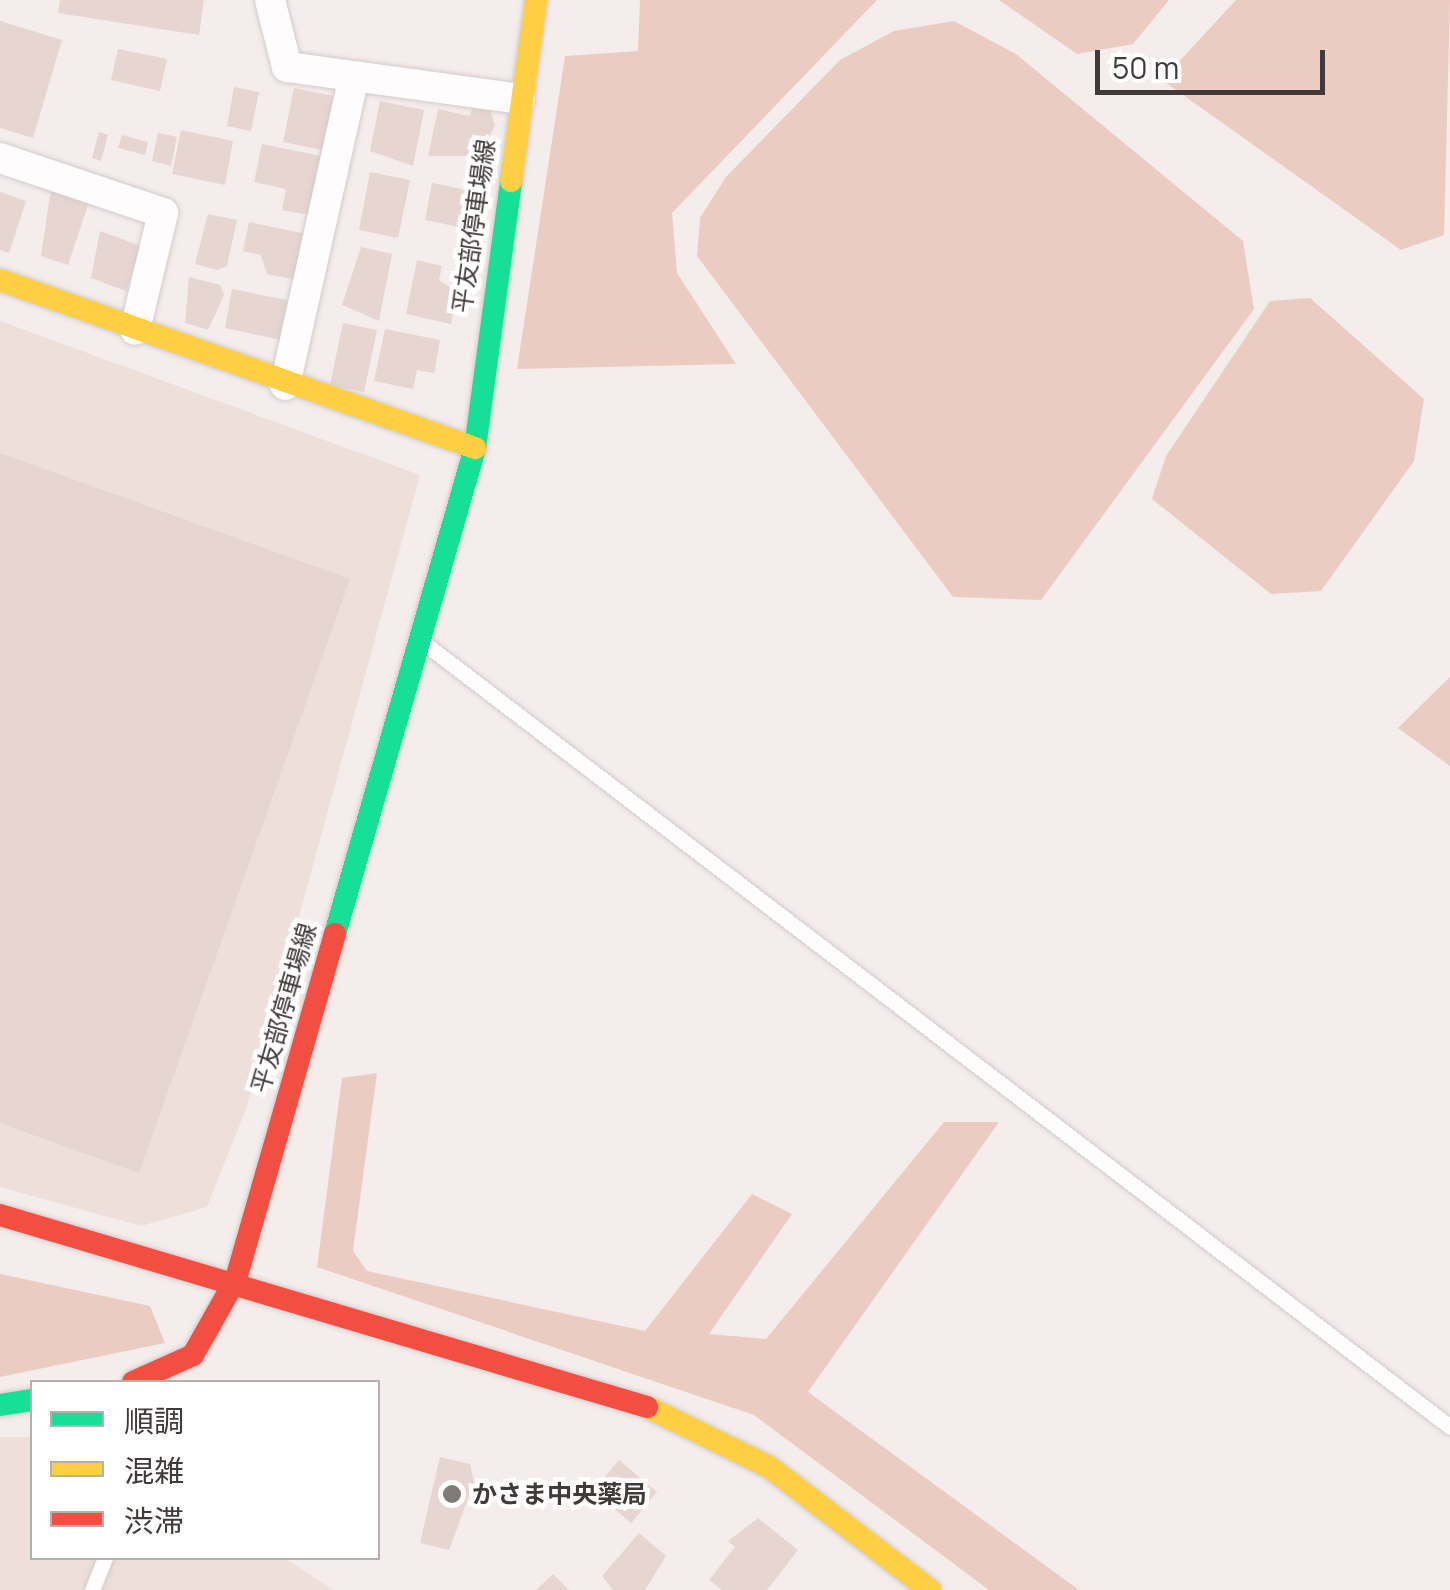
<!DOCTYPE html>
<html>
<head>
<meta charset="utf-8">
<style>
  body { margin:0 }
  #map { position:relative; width:1450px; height:1590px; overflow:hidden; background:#f5edeb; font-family:Manrope,"Noto Sans JP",sans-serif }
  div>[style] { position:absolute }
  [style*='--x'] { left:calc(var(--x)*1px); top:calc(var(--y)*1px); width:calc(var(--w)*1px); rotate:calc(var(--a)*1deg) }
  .built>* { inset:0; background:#eedfda }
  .green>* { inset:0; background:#ebccc3 }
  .building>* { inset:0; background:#e6d5d0 }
  .roads { filter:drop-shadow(0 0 2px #d1cbca) drop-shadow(0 0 2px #d1cbca) }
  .lane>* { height:15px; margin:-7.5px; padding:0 7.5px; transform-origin:7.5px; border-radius:7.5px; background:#fefcfc }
  .street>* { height:30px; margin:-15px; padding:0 15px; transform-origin:15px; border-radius:15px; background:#fefcfc }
  .fast>* { height:22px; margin:-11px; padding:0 11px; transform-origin:11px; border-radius:11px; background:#16e098 }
  .slow>* { height:22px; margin:-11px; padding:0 11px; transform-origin:11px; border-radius:11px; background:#ffcf43 }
  .jam>* { height:22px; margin:-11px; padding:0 11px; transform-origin:11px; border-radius:11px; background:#f24e42 }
  .dots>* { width:28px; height:28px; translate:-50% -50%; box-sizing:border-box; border:5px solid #fff; border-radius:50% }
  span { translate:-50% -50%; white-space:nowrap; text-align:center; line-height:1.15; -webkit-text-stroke:9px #fff; paint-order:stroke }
  .street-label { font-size:25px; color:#403a39 }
  .poi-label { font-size:25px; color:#403a39; font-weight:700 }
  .left { translate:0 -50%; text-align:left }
  .legend { position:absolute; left:30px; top:1380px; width:350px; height:180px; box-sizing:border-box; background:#fff; border:2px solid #b3b0b0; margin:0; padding:12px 18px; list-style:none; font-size:30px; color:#403a39 }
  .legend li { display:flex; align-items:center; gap:20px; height:50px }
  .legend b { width:50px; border:2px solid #b3b0b0 }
  .scale { position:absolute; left:1095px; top:50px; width:230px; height:45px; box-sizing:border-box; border:5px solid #403a39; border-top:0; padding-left:12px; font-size:30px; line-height:35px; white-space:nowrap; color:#403a39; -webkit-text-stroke:8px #fff; paint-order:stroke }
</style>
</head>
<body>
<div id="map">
  <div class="built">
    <i style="clip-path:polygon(0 321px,420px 475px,247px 1106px,207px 1207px,141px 1226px,0 1187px)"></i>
    <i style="clip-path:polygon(0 1437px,32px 1437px,32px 1558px,285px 1558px,333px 1590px,0 1590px)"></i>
  </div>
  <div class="green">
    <i style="clip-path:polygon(640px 0,877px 0,672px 213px,677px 273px,736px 364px,517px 369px,565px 56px,638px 51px)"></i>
    <i style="clip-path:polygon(999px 0,1169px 0,1133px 44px,1077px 54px)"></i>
    <i style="clip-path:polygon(1236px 0,1450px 0,1444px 235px,1401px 250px,1162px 80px)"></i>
    <i style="clip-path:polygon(954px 21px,1016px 54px,1243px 241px,1254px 309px,1041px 600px,953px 597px,697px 256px,700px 218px,726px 177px,840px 60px,894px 31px)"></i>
    <i style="clip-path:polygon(1310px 298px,1424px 399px,1414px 461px,1321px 591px,1271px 594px,1152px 499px,1166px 456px,1270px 301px)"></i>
    <i style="clip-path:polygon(1450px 677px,1450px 766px,1398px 728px)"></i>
    <i style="clip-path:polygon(377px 1073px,353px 1251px,367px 1271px,645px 1331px,752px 1194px,792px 1214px,709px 1334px,766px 1339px,944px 1122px,999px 1122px,808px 1392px,1079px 1590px,989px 1590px,754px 1415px,317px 1267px,342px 1078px)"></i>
    <i style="clip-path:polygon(0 1274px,150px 1306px,165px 1343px,0 1377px)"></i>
  </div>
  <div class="building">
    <i style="clip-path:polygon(60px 0,204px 0,199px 35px,58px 13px)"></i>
    <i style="clip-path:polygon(0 21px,62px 40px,33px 138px,0 128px)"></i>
    <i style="clip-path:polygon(118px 49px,167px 59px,160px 91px,111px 80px)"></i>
    <i style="clip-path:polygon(234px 87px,259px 92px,251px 131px,227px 126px)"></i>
    <i style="clip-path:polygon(294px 88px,333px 96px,322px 150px,283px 142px)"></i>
    <i style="clip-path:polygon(380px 101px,424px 110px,413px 166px,370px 151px)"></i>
    <i style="clip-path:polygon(472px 108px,490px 111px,495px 125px,480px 156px,428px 156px,438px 109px,470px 116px)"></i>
    <i style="clip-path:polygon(181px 130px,233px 141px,225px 185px,172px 174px)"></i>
    <i style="clip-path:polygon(99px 132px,108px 135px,101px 161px,92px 158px)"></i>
    <i style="clip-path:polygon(158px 133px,177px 137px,171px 166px,152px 161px)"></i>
    <i style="clip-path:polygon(122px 135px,148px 142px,145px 155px,118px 148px)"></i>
    <i style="clip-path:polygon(262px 144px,321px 156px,308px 215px,282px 210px,286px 189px,254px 182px)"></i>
    <i style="clip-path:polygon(370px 172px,410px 180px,398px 238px,359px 230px)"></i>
    <i style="clip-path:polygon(432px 183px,471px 191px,469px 229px,425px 220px)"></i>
    <i style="clip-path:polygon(51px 189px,89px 202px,68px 265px,41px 256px)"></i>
    <i style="clip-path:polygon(0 192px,26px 201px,9px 253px,0 250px)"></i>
    <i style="clip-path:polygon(208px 214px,237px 220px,227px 266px,217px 270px,195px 264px)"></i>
    <i style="clip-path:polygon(249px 222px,306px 234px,297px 280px,267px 274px,261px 255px,243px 251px)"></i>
    <i style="clip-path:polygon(100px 231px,141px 246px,126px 291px,91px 278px)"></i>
    <i style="clip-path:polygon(361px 247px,392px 254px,379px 321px,342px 305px)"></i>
    <i style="clip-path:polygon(417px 260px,442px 266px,439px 280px,457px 292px,451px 324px,406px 314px)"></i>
    <i style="clip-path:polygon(189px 277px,220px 285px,224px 295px,208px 330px,185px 323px)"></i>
    <i style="clip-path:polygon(232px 289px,287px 300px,280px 340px,225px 328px)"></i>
    <i style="clip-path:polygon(343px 323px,377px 330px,364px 392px,330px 385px)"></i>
    <i style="clip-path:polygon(385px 329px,440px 340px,434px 373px,417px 370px,413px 389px,374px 381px)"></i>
    <i style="clip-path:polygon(0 453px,350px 579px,139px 1173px,0 1123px)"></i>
    <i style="clip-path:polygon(440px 1457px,470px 1464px,474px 1482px,449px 1550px,420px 1543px)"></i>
    <i style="clip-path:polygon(619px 1460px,657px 1492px,631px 1523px,593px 1491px)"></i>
    <i style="clip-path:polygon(758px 1518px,798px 1550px,767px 1590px,722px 1590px,709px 1580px,735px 1547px,728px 1541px)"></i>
    <i style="clip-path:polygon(639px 1533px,666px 1556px,645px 1590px,613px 1590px,602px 1576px)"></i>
    <i style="clip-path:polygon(553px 1574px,569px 1590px,536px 1590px)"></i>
  </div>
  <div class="roads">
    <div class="lane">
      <i style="--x:424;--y:643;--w:1291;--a:37.38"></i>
      <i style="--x:92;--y:1590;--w:35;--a:-68"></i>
    </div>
    <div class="street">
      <i style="--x:270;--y:0;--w:69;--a:75.8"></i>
      <i style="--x:287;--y:67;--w:235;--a:7.8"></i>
      <i style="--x:0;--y:158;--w:172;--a:18.6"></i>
      <i style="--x:163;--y:213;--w:120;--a:103.5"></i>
      <i style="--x:285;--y:385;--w:316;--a:-77.4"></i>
    </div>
    <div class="fast">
      <i style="--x:335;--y:934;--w:506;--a:-73.93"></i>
      <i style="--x:475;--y:448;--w:269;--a:-82.3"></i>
      <i style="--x:0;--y:1405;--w:32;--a:-9"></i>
    </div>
    <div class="slow">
      <i style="--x:511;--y:181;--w:183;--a:-82.1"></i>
      <i style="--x:0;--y:280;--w:504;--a:19.48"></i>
      <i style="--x:647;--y:1407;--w:136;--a:26.2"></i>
      <i style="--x:769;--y:1467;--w:203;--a:37.4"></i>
    </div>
    <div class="jam">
      <i style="--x:0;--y:1215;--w:675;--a:16.53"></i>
      <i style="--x:133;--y:1382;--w:66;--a:-24.2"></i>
      <i style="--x:193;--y:1355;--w:87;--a:-60.5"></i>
      <i style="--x:236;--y:1279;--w:359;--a:-74"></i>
    </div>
  </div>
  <div class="dots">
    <i style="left:452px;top:1494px;background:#7f7977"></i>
  </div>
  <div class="street-label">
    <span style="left:474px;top:226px;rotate:-82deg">平友部停車場線</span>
    <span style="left:284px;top:1008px;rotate:-74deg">平友部停車場線</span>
  </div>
  <div class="poi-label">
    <span class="left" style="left:472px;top:1494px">かさま中央薬局</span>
  </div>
  <ul class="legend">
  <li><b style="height:12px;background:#16e098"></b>順調</li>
  <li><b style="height:12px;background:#ffcf43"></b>混雑</li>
  <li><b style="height:12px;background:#f24e42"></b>渋滞</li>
  </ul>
  <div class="scale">50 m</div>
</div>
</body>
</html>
